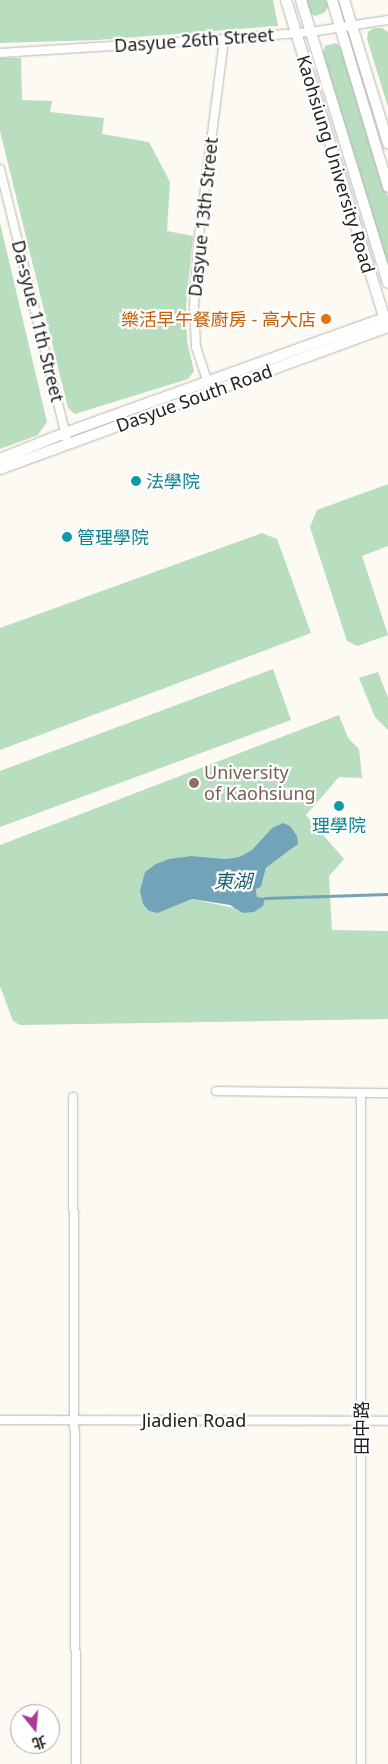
<!DOCTYPE html>
<html>
<head>
<meta charset="utf-8">
<style>
  body { margin:0 }
  #map { position:relative; width:388px; height:1764px; overflow:hidden; background:#fdf9f3; font-family:"Noto Sans","Noto Sans TC",sans-serif }
  div>[style] { position:absolute }
  [style*='--x'] { left:calc(var(--x)*1px); top:calc(var(--y)*1px); width:calc(var(--w)*1px); rotate:calc(var(--a)*1deg) }
  .green>* { inset:0; background:#b8ddbf }
  .water>* { inset:0; background:#71a4b9 }
  .stream>* { height:2.5px; margin:-1.25px; padding:0 1.25px; transform-origin:1.25px; border-radius:1.25px; background:#71a4b9 }
  .roads { filter:drop-shadow(0 0 1px #b9b6b0) drop-shadow(0 0 1px #b9b6b0) }
  .street>* { height:8px; margin:-4px; padding:0 4px; transform-origin:4px; border-radius:4px; background:#fff }
  .secondary>* { height:10px; margin:-5px; padding:0 5px; transform-origin:5px; border-radius:5px; background:#fff }
  .dots>* { width:14px; height:14px; translate:-50% -50%; box-sizing:border-box; border:2px solid #fff; border-radius:50% }
  span { translate:-50% -50%; white-space:nowrap; text-align:center; line-height:1.15; -webkit-text-stroke:4.5px #fff; paint-order:stroke }
  .street-label { font-size:18px; color:#22201e }
  .food-label { font-size:18px; color:#c56008 }
  .right { translate:-100% -50%; text-align:right }
  .culture-label { font-size:18px; color:#0d838f }
  .left { translate:0 -50%; text-align:left }
  .education-label { font-size:18px; color:#785e54 }
  .water-label { font-size:19px; color:#1b5e74; font-style:italic }
  .north { position:absolute; left:10px; top:1704px; width:50px; height:50px; box-sizing:border-box; background:#fff; border:1px solid #a7a6a5; border-radius:50%; rotate:163deg; font-size:14px; font-weight:700; line-height:20px; text-align:center; color:#22201e }
  .north::after { content:''; display:block; margin:auto; width:18px; height:22px; background:#a83a98; clip-path:polygon(50% 0,100% 100%,50% 72%,0 100%) }
</style>
</head>
<body>
<div id="map">
  <div class="green">
    <i style="clip-path:polygon(0 0,273px 0,278px 26px,97px 40px,0 43px)"></i>
    <i style="clip-path:polygon(305px 0,326px 0,328px 7px,324px 13px,315px 16px,310px 13px)"></i>
    <i style="clip-path:polygon(374px 28px,382px 28px,388px 32px,388px 107px,367px 39px,368px 32px)"></i>
    <i style="clip-path:polygon(336px 43px,343px 50px,388px 197px,388px 269px,322px 55px,325px 46px)"></i>
    <i style="clip-path:polygon(0 58px,21px 58px,22px 100px,52px 101px,50px 112px,104px 118px,102px 134px,149px 142px,170px 182px,167px 231px,193px 236px,186px 306px,187px 341px,194px 371px,188px 379px,75px 414px,68px 408px,0 131px)"></i>
    <i style="clip-path:polygon(0 223px,47px 422px,38px 435px,0 449px)"></i>
    <i style="clip-path:polygon(388px 484px,388px 546px,362px 556px,388px 635px,357px 646px,347px 641px,310px 527px,317px 510px)"></i>
    <i style="clip-path:polygon(262px 533px,277px 539px,311px 633px,0 750px,0 628px)"></i>
    <i style="clip-path:polygon(273px 669px,291px 720px,0 827px,0 771px)"></i>
    <i style="clip-path:polygon(378px 672px,388px 698px,388px 730px,375px 717px,359px 678px)"></i>
    <i style="clip-path:polygon(evenodd,339px 715px,348px 738px,359px 749px,362px 778px,339px 777px,306px 815px,344px 859px,329px 876px,332px 930px,388px 931px,388px 1019px,20px 1025px,13px 1021px,0 986px,0 845px,339px 715px,272px 828px,292px 849px,266px 868px,261px 887px,256px 888px,257px 897px,234px 908px,192px 899px,158px 913px,192px 856px,226px 859px,239px 857px,252px 850px,272px 828px)"></i>
  </div>
  <div class="water">
    <i style="clip-path:polygon(283px 823px,290px 826px,297px 836px,298px 844px,266px 868px,261px 887px,256px 889px,257px 897px,265px 898px,263px 906px,254px 912px,243px 913px,230px 905px,192px 899px,158px 913px,149px 911px,143px 904px,140px 891px,145px 872px,156px 864px,169px 859px,192px 856px,226px 859px,239px 857px,252px 850px,272px 828px)"></i>
  </div>
  <div class="stream">
    <i style="--x:265;--y:898;--w:123;--a:-1.9"></i>
  </div>
  <div class="roads">
    <div class="street">
      <i style="--x:0;--y:53;--w:224;--a:-3.6"></i>
      <i style="--x:224;--y:39;--w:86;--a:-4.7"></i>
      <i style="--x:310;--y:32;--w:79;--a:-8.7"></i>
      <i style="--x:0;--y:169;--w:283;--a:76.1"></i>
      <i style="--x:209;--y:386;--w:41;--a:-108.4"></i>
      <i style="--x:196;--y:347;--w:42;--a:-92.7"></i>
      <i style="--x:194;--y:305;--w:62;--a:-86.3"></i>
      <i style="--x:198;--y:243;--w:206;--a:-82.7"></i>
      <i style="--x:216;--y:1091;--w:172;--a:0.7"></i>
      <i style="--x:361;--y:1093;--w:671;--a:90"></i>
      <i style="--x:73;--y:1097;--w:667;--a:89.74"></i>
      <i style="--x:0;--y:1420;--w:388;--a:0.1"></i>
    </div>
    <div class="secondary">
      <i style="--x:286;--y:0;--w:339;--a:72.8"></i>
      <i style="--x:301;--y:0;--w:296;--a:72.9"></i>
      <i style="--x:332;--y:0;--w:195;--a:73.3"></i>
      <i style="--x:344;--y:0;--w:150;--a:72.9"></i>
      <i style="--x:0;--y:459;--w:70;--a:-21.8"></i>
      <i style="--x:65;--y:433;--w:343;--a:-19.8"></i>
      <i style="--x:0;--y:469;--w:413;--a:-20.1"></i>
    </div>
  </div>
  <div class="dots">
    <i style="left:326px;top:319px;background:#e8710a"></i>
    <i style="left:136px;top:481px;background:#0f9aa8"></i>
    <i style="left:67px;top:537px;background:#0f9aa8"></i>
    <i style="left:194px;top:783px;background:#8d6e63"></i>
    <i style="left:339px;top:806px;background:#0f9aa8"></i>
  </div>
  <div class="street-label">
    <span style="left:194px;top:40px;rotate:-4deg">Dasyue 26th Street</span>
    <span style="left:336px;top:164px;rotate:73deg">Kaohsiung University Road</span>
    <span style="left:203px;top:217px;rotate:-84deg">Dasyue 13th Street</span>
    <span style="left:38px;top:321px;rotate:76deg">Da-syue 11th Street</span>
    <span style="left:194px;top:398px;rotate:-20deg">Dasyue South Road</span>
    <span style="left:194px;top:1420px">Jiadien Road</span>
    <span style="left:361px;top:1428px;rotate:-90deg">田中路</span>
  </div>
  <div class="food-label">
    <span class="right" style="left:316px;top:319px">樂活早午餐廚房 - 高大店</span>
  </div>
  <div class="culture-label">
    <span class="left" style="left:146px;top:481px">法學院</span>
    <span class="left" style="left:77px;top:537px">管理學院</span>
    <span style="left:339px;top:825px">理學院</span>
  </div>
  <div class="education-label">
    <span class="left" style="left:204px;top:783px">University<br>of Kaohsiung</span>
  </div>
  <div class="water-label">
    <span style="left:233px;top:882px">東湖</span>
  </div>
  <div class="north">北</div>
</div>
</body>
</html>
